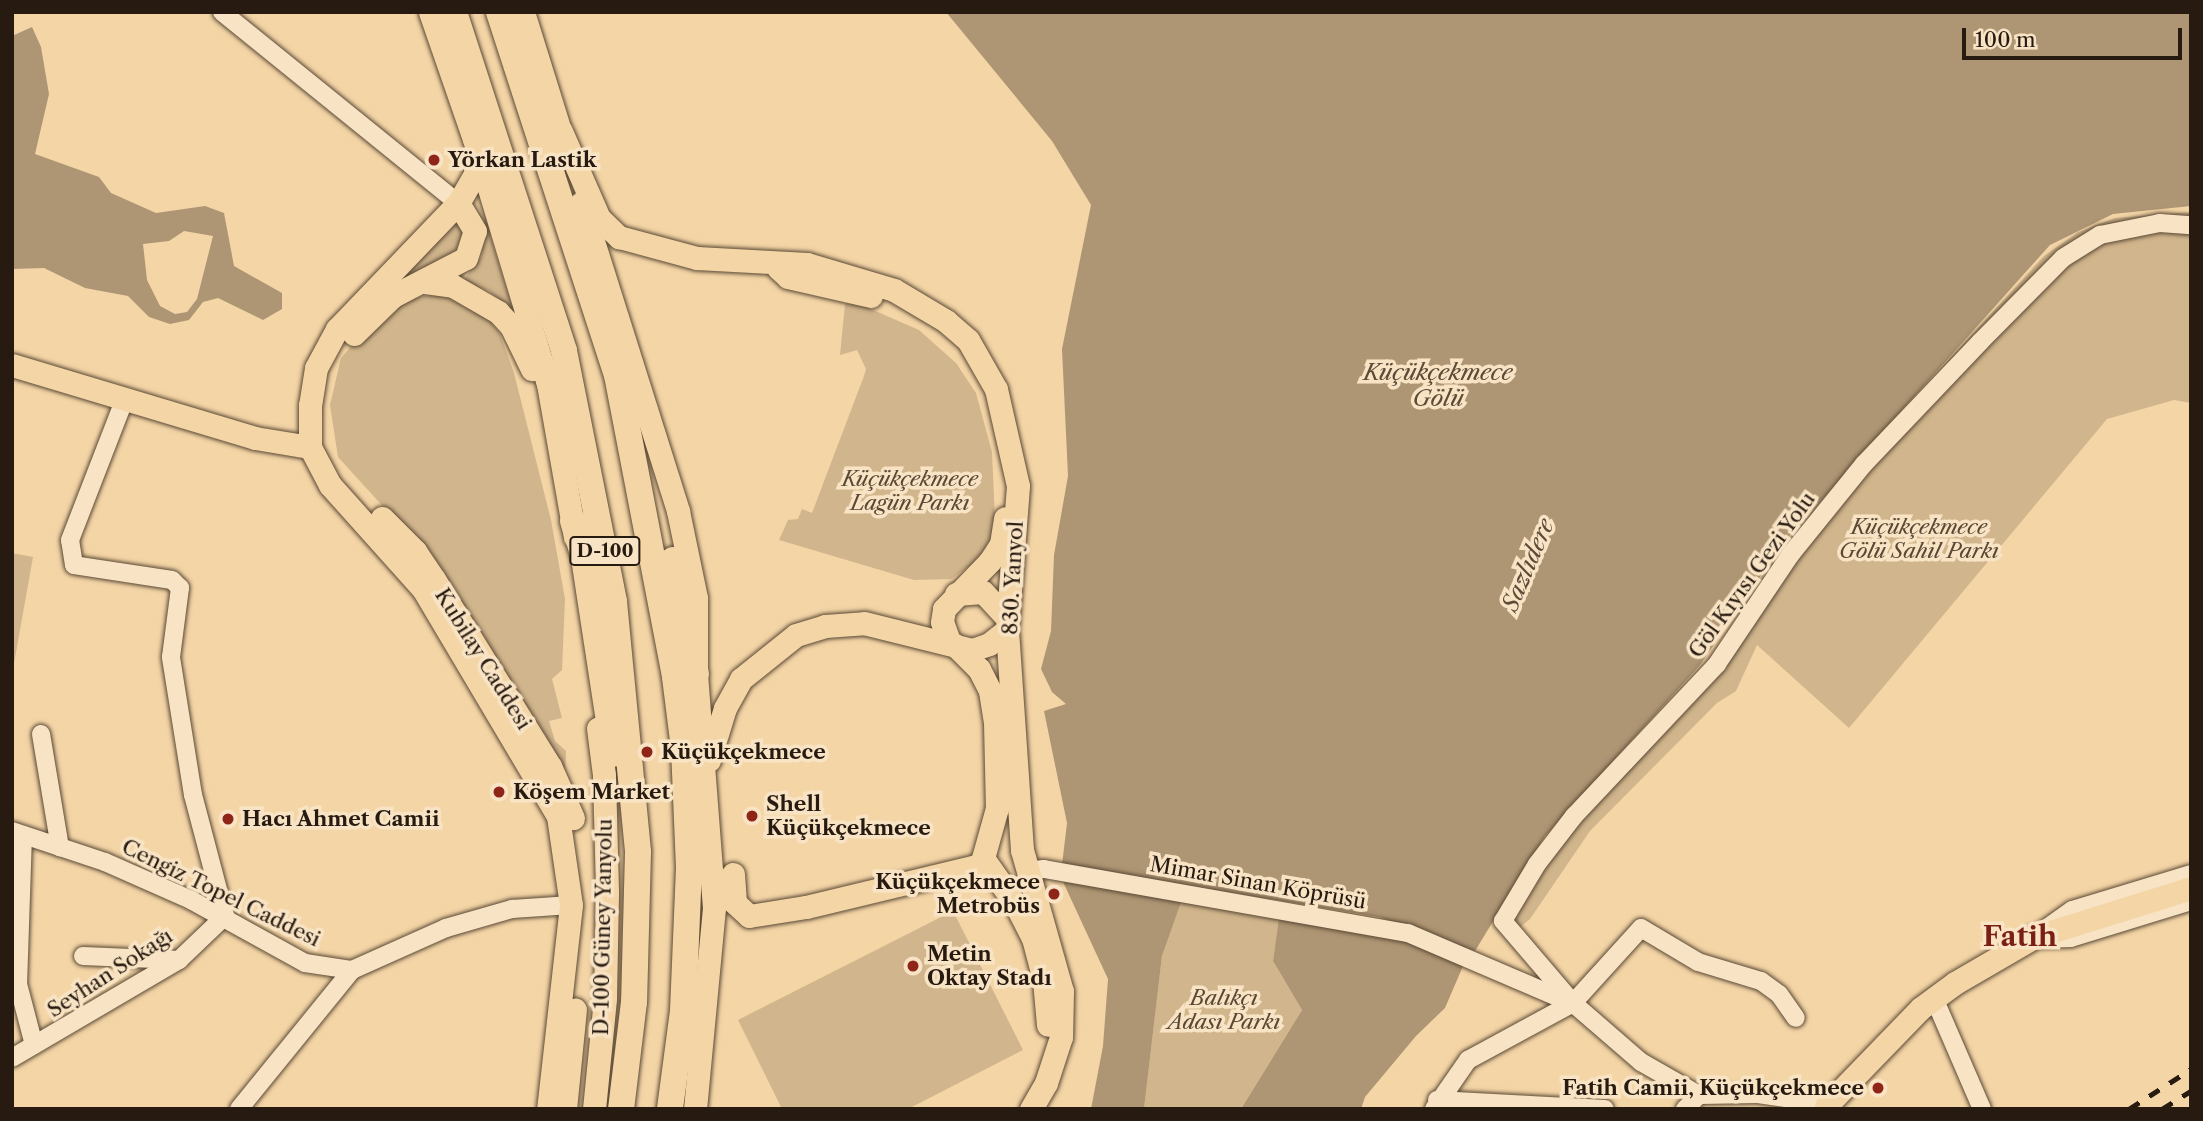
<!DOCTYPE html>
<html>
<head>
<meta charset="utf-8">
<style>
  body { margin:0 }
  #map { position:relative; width:2203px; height:1121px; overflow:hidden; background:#f4d5a6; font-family:"Libre Caslon Text",serif }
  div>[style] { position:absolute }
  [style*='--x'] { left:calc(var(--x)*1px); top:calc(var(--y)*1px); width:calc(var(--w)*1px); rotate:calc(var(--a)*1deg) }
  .green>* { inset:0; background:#d1b58c }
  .water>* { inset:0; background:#ae9573 }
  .roads { filter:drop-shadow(0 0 2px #5a4936) drop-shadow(0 0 2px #5a4936) }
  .minor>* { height:18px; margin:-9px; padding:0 9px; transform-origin:9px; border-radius:9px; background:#f8e4c5 }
  .major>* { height:23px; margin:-11.5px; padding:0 11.5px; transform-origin:11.5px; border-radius:11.5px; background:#f4d5a6 }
  .highway>* { height:26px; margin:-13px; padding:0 13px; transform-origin:13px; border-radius:13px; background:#f4d5a6 }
  .rail>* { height:4.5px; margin-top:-2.25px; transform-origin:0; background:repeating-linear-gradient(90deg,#271a10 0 12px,transparent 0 24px) }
  .dots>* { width:19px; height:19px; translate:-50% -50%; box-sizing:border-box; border:4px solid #f8e4c5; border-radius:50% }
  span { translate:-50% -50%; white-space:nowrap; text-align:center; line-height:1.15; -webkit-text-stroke:7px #f8e4c5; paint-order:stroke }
  .shield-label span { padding:2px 5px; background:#f8e4c5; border:2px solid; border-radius:5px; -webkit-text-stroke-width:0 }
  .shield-label { font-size:19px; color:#271a10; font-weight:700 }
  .poi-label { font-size:21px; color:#271a10; font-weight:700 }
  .left { translate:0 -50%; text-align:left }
  .right { translate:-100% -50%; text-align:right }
  .park-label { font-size:21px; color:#5a4835; font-style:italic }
  .street-label { font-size:21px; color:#271a10 }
  .water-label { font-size:23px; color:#5d4b38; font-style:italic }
  .district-label { font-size:28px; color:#7a1f14; font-weight:700 }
  .frame { position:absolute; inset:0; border:14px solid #271a10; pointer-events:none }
  .scale { position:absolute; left:1962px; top:28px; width:220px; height:32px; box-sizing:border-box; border:4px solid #271a10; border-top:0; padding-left:9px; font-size:21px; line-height:24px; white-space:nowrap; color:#271a10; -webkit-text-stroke:5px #f8e4c5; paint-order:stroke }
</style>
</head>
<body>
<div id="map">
  <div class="green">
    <i style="clip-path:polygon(2191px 212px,2191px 403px,2174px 400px,2107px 419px,1849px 728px,1757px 645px,1736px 691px,1717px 703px,1590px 831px,1530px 919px,1513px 933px,1498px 915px,1516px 879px,1561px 817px,1695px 679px,1814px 507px,2044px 256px,2078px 232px,2115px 218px)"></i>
    <i style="clip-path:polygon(485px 219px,513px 310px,489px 291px,463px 281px,481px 257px)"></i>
    <i style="clip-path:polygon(458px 221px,464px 227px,462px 250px,391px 288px)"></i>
    <i style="clip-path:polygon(434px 295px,460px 298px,485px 314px,499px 332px,514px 373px,551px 520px,565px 599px,562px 670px,552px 679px,562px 718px,549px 721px,555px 741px,566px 751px,565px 777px,430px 558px,338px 457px,330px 405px,341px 358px,376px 318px,408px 298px)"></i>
    <i style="clip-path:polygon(857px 303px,919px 330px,956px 363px,976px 393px,992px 452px,995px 518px,991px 538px,978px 560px,951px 579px,914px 580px,779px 540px,788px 520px,798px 519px,802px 509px,812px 513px,864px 376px,866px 369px,857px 350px,840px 355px,845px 304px)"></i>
    <i style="clip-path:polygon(12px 553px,33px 557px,13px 669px,12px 669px)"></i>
    <i style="clip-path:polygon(1183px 897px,1280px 910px,1273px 961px,1302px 1010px,1241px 1109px,1144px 1109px,1162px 956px)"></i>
    <i style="clip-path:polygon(953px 911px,1023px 1050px,908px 1109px,782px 1109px,738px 1020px)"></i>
  </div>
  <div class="water">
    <i style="clip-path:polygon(946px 12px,2191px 12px,2191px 206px,2113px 214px,2050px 245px,1783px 543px,1700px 665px,1545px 836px,1475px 951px,1379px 917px,1062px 865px,1067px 823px,1044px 711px,1066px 704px,1052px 692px,1041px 669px,1051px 631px,1054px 555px,1068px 476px,1062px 349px,1091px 205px,1052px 141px)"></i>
    <i style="clip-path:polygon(evenodd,32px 27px,41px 47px,49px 94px,35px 154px,99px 177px,111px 193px,156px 213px,205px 206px,224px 213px,234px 266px,282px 293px,282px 309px,263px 320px,218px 298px,203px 302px,189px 320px,170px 324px,149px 317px,128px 296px,85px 288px,44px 268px,12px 269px,12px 36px,32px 27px,184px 231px,213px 236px,197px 299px,187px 312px,175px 314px,160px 306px,147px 280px,143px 244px,169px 241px,184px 231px)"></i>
    <i style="clip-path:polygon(1058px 871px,1183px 897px,1162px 956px,1144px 1109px,1091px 1109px,1103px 1046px,1108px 979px)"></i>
    <i style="clip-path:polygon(1280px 910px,1408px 933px,1466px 959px,1445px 1008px,1416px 1036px,1365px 1097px,1361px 1109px,1241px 1109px,1302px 1010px,1273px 961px)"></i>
  </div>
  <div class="roads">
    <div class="minor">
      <i style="--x:222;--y:12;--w:304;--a:39"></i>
      <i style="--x:41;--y:734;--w:115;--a:80.5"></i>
      <i style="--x:12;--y:831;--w:98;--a:18.4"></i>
      <i style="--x:105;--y:862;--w:94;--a:23.8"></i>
      <i style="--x:191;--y:900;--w:130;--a:28.9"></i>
      <i style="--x:305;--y:963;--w:48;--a:8.5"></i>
      <i style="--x:352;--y:970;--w:103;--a:-24.1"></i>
      <i style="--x:446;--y:928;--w:69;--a:-16.1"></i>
      <i style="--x:512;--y:909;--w:59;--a:-3.9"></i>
      <i style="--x:23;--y:835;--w:149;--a:91.9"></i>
      <i style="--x:18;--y:984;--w:63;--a:75.3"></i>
      <i style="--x:1029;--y:871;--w:15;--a:-8"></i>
      <i style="--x:1044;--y:869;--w:370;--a:10"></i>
      <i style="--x:1408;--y:933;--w:175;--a:23.2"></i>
      <i style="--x:2037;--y:935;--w:43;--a:-35.5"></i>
      <i style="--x:2072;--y:910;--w:124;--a:-16.8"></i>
      <i style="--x:2041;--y:939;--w:30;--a:-2"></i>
      <i style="--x:2071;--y:938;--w:126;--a:-17.1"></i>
      <i style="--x:83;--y:956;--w:96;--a:2.4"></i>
      <i style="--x:1934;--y:998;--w:121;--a:66.6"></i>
      <i style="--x:12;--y:1058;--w:194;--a:-30.4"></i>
      <i style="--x:179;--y:960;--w:64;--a:-43.7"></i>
      <i style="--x:225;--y:916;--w:125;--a:-104.8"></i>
      <i style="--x:193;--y:795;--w:140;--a:-99.1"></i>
      <i style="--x:171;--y:657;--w:70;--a:-82.6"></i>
      <i style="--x:180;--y:588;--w:11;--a:-135"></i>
      <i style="--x:172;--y:580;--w:99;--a:-171.3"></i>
      <i style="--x:74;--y:565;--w:25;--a:-99"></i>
      <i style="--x:70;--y:540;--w:152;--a:-68.8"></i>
      <i style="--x:1699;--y:1095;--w:67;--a:-150.4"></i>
      <i style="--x:1641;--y:1062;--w:90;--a:-139.1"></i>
      <i style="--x:1573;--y:1003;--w:108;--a:-130.5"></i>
      <i style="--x:1503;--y:921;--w:66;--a:-59.2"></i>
      <i style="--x:1537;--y:864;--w:61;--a:-52.4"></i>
      <i style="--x:1574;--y:816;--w:209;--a:-46.7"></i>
      <i style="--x:1717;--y:664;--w:133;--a:-56.1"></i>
      <i style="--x:1791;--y:554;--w:116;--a:-51"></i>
      <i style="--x:1864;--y:464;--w:168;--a:-46.4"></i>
      <i style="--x:1980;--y:342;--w:118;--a:-45.3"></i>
      <i style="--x:2063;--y:258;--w:44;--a:-31.9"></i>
      <i style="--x:2100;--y:235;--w:61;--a:-11.3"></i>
      <i style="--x:2160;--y:223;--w:31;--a:4"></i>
      <i style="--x:1437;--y:1100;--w:168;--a:3.1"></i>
      <i style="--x:239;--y:1109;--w:179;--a:-50.9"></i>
      <i style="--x:1434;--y:1109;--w:60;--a:-55.2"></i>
      <i style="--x:1468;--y:1060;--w:119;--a:-28.5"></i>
      <i style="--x:1573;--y:1003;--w:101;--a:-47.8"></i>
      <i style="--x:1641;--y:928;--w:66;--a:30.8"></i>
      <i style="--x:1698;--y:962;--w:66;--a:16.8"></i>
      <i style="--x:1761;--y:981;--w:22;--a:36"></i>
      <i style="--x:1779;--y:994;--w:29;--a:55"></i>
      <i style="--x:1685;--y:1109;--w:20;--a:-45"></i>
      <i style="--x:1699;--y:1095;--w:59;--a:-1"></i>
      <i style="--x:1758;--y:1094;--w:49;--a:8.3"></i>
      <i style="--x:1806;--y:1101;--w:22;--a:22"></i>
    </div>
    <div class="major">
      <i style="--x:430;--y:12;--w:134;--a:70.9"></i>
      <i style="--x:474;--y:139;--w:256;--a:73.2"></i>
      <i style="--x:548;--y:384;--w:155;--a:80"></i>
      <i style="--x:523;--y:12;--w:141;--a:72.7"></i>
      <i style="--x:561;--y:131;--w:95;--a:66.4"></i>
      <i style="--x:599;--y:218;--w:28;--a:44"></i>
      <i style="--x:619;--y:237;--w:81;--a:15.1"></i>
      <i style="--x:697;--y:258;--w:110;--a:3.1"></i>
      <i style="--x:807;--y:264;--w:91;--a:16.6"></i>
      <i style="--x:894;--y:290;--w:61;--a:30.8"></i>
      <i style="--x:946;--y:321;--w:29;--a:41"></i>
      <i style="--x:968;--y:340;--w:56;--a:60.3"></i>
      <i style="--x:996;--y:389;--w:99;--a:77.2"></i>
      <i style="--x:1018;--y:486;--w:144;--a:94.4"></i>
      <i style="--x:1007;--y:630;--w:221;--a:86.1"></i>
      <i style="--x:1022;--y:850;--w:147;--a:74.2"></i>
      <i style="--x:1062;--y:991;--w:46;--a:91.2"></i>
      <i style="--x:1061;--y:1037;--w:48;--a:108.1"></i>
      <i style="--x:1046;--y:1083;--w:30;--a:120"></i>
      <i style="--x:476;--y:156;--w:18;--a:93"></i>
      <i style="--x:475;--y:174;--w:34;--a:120"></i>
      <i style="--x:458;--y:203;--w:175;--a:133.8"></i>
      <i style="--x:337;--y:329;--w:44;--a:118.3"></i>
      <i style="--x:316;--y:368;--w:37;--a:99"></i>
      <i style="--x:310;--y:405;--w:42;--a:90"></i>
      <i style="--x:310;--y:447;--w:43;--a:62.2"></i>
      <i style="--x:330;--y:485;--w:140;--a:48.2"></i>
      <i style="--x:423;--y:589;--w:264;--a:59.3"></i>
      <i style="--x:558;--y:816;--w:90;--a:81.7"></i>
      <i style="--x:571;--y:905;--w:205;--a:96.4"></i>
      <i style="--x:581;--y:203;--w:323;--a:72.5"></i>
      <i style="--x:678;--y:511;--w:89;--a:78.3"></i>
      <i style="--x:696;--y:598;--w:76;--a:90"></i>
      <i style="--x:696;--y:674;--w:235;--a:85.6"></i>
      <i style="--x:714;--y:908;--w:202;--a:95.4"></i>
      <i style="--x:778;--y:268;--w:13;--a:42"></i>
      <i style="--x:788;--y:277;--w:85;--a:12.9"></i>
      <i style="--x:425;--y:282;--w:28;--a:8"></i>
      <i style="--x:453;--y:286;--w:52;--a:30"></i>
      <i style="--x:498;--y:312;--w:19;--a:47"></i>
      <i style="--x:511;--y:326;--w:48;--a:64"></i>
      <i style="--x:354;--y:334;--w:54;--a:-44.3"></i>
      <i style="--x:393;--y:296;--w:82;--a:-27.5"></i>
      <i style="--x:466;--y:258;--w:28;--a:-72"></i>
      <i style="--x:475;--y:231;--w:33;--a:-121"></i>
      <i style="--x:12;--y:365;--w:254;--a:16.7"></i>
      <i style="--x:255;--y:438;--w:56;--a:9.3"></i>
      <i style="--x:382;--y:518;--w:47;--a:45"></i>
      <i style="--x:415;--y:551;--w:34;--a:56"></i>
      <i style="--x:434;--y:579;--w:220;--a:58.2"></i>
      <i style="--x:550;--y:766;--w:57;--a:66.1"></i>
      <i style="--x:956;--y:594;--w:27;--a:-4"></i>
      <i style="--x:983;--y:592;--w:35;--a:47"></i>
      <i style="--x:949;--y:641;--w:20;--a:-110"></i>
      <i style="--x:942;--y:622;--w:13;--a:-81"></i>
      <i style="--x:944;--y:609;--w:66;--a:-46.2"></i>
      <i style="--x:990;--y:561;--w:20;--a:-57"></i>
      <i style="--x:1001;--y:544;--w:26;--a:-81"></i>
      <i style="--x:955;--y:645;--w:34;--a:45"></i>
      <i style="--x:979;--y:669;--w:25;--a:63"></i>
      <i style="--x:990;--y:691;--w:31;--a:81"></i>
      <i style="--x:995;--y:722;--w:86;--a:88.7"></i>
      <i style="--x:997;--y:808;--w:52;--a:105.6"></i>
      <i style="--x:983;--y:858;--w:57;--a:54.9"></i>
      <i style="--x:1016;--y:905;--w:37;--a:63"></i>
      <i style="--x:1033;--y:938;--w:43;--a:75.3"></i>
      <i style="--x:1044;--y:980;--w:45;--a:84.9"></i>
      <i style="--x:709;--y:760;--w:54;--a:-72.9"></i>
      <i style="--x:725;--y:708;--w:33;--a:-61"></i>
      <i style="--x:741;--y:679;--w:70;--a:-38.7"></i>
      <i style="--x:796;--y:635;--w:30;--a:-17"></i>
      <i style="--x:825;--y:626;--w:39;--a:-4"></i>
      <i style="--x:864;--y:623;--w:111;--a:14"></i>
      <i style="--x:972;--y:650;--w:18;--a:-19"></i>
      <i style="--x:989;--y:644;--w:23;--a:-38"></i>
      <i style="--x:733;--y:874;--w:29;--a:86"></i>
      <i style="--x:735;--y:903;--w:19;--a:43"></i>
      <i style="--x:749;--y:916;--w:58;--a:-9"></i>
      <i style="--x:806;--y:907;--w:184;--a:-13.5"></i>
      <i style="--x:1826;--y:1106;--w:136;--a:-45.9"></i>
      <i style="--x:1921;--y:1008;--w:42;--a:-36.3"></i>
      <i style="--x:1955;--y:983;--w:91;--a:-30.2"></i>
      <i style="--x:2034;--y:937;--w:164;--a:-17.3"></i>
      <i style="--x:565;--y:1109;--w:100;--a:-84.3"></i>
      <i style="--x:594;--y:1109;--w:112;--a:-84.3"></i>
      <i style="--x:605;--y:998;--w:107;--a:-88.9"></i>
      <i style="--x:607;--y:891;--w:116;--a:-91.5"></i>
      <i style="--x:604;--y:775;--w:47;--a:-97.3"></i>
    </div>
    <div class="highway">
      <i style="--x:454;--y:12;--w:356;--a:72"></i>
      <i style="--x:564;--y:351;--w:256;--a:78.7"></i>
      <i style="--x:614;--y:602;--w:251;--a:84.5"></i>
      <i style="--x:638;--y:852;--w:150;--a:91.5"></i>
      <i style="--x:634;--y:1002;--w:108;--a:96.9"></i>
      <i style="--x:499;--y:12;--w:382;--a:72"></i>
      <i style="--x:617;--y:375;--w:308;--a:79.1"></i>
      <i style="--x:675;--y:677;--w:72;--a:82.8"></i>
      <i style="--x:684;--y:748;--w:120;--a:87.6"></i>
      <i style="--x:689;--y:868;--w:143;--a:92.4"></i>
      <i style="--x:683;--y:1011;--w:99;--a:97.6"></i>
      <i style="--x:573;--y:521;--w:39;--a:73"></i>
      <i style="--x:584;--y:558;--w:198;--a:81.3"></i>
      <i style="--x:673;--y:560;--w:116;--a:78.6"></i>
    </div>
  </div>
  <div class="rail">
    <i style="--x:2129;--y:1109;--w:74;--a:-32.8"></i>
    <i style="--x:2162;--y:1109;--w:34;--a:-32"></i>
  </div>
  <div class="dots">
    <i style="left:434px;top:160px;background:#8f2418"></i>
    <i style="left:647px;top:752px;background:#8f2418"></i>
    <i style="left:499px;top:792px;background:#8f2418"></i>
    <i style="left:752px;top:816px;background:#8f2418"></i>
    <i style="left:228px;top:819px;background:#8f2418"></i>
    <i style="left:1054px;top:894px;background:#8f2418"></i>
    <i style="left:913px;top:966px;background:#8f2418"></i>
    <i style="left:1878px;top:1088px;background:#8f2418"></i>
  </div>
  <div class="shield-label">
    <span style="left:605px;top:551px">D-100</span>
  </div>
  <div class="poi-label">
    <span class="left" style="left:448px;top:160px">Yörkan Lastik</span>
    <span class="left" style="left:661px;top:752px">Küçükçekmece</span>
    <span class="left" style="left:513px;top:792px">Köşem Market</span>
    <span class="left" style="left:766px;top:816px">Shell<br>Küçükçekmece</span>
    <span class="left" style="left:242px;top:819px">Hacı Ahmet Camii</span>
    <span class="right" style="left:1040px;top:894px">Küçükçekmece<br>Metrobüs</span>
    <span class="left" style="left:927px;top:966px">Metin<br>Oktay Stadı</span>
    <span class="right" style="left:1864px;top:1088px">Fatih Camii, Küçükçekmece</span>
  </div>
  <div class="park-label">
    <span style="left:910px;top:491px">Küçükçekmece<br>Lagün Parkı</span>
    <span style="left:1919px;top:539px">Küçükçekmece<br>Gölü Sahil Parkı</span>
    <span style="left:1224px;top:1010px">Balıkçı<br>Adası Parkı</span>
  </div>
  <div class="street-label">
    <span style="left:1752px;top:575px;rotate:-54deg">Göl Kıyısı Gezi Yolu</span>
    <span style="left:1013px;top:578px;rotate:-87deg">830. Yanyol</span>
    <span style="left:483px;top:659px;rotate:58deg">Kubilay Caddesi</span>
    <span style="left:1258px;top:883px;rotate:10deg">Mimar Sinan Köprüsü</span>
    <span style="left:221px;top:893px;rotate:26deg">Cengiz Topel Caddesi</span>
    <span style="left:603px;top:927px;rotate:-89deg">D-100 Güney Yanyolu</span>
    <span style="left:110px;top:973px;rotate:-33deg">Seyhan Sokağı</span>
  </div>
  <div class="water-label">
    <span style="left:1438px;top:385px">Küçükçekmece<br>Gölü</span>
    <span style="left:1528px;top:565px;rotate:-67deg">Sazlıdere</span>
  </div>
  <div class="district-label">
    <span style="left:2020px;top:936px">Fatih</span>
  </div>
  <div class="frame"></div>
  <div class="scale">100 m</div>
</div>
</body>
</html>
